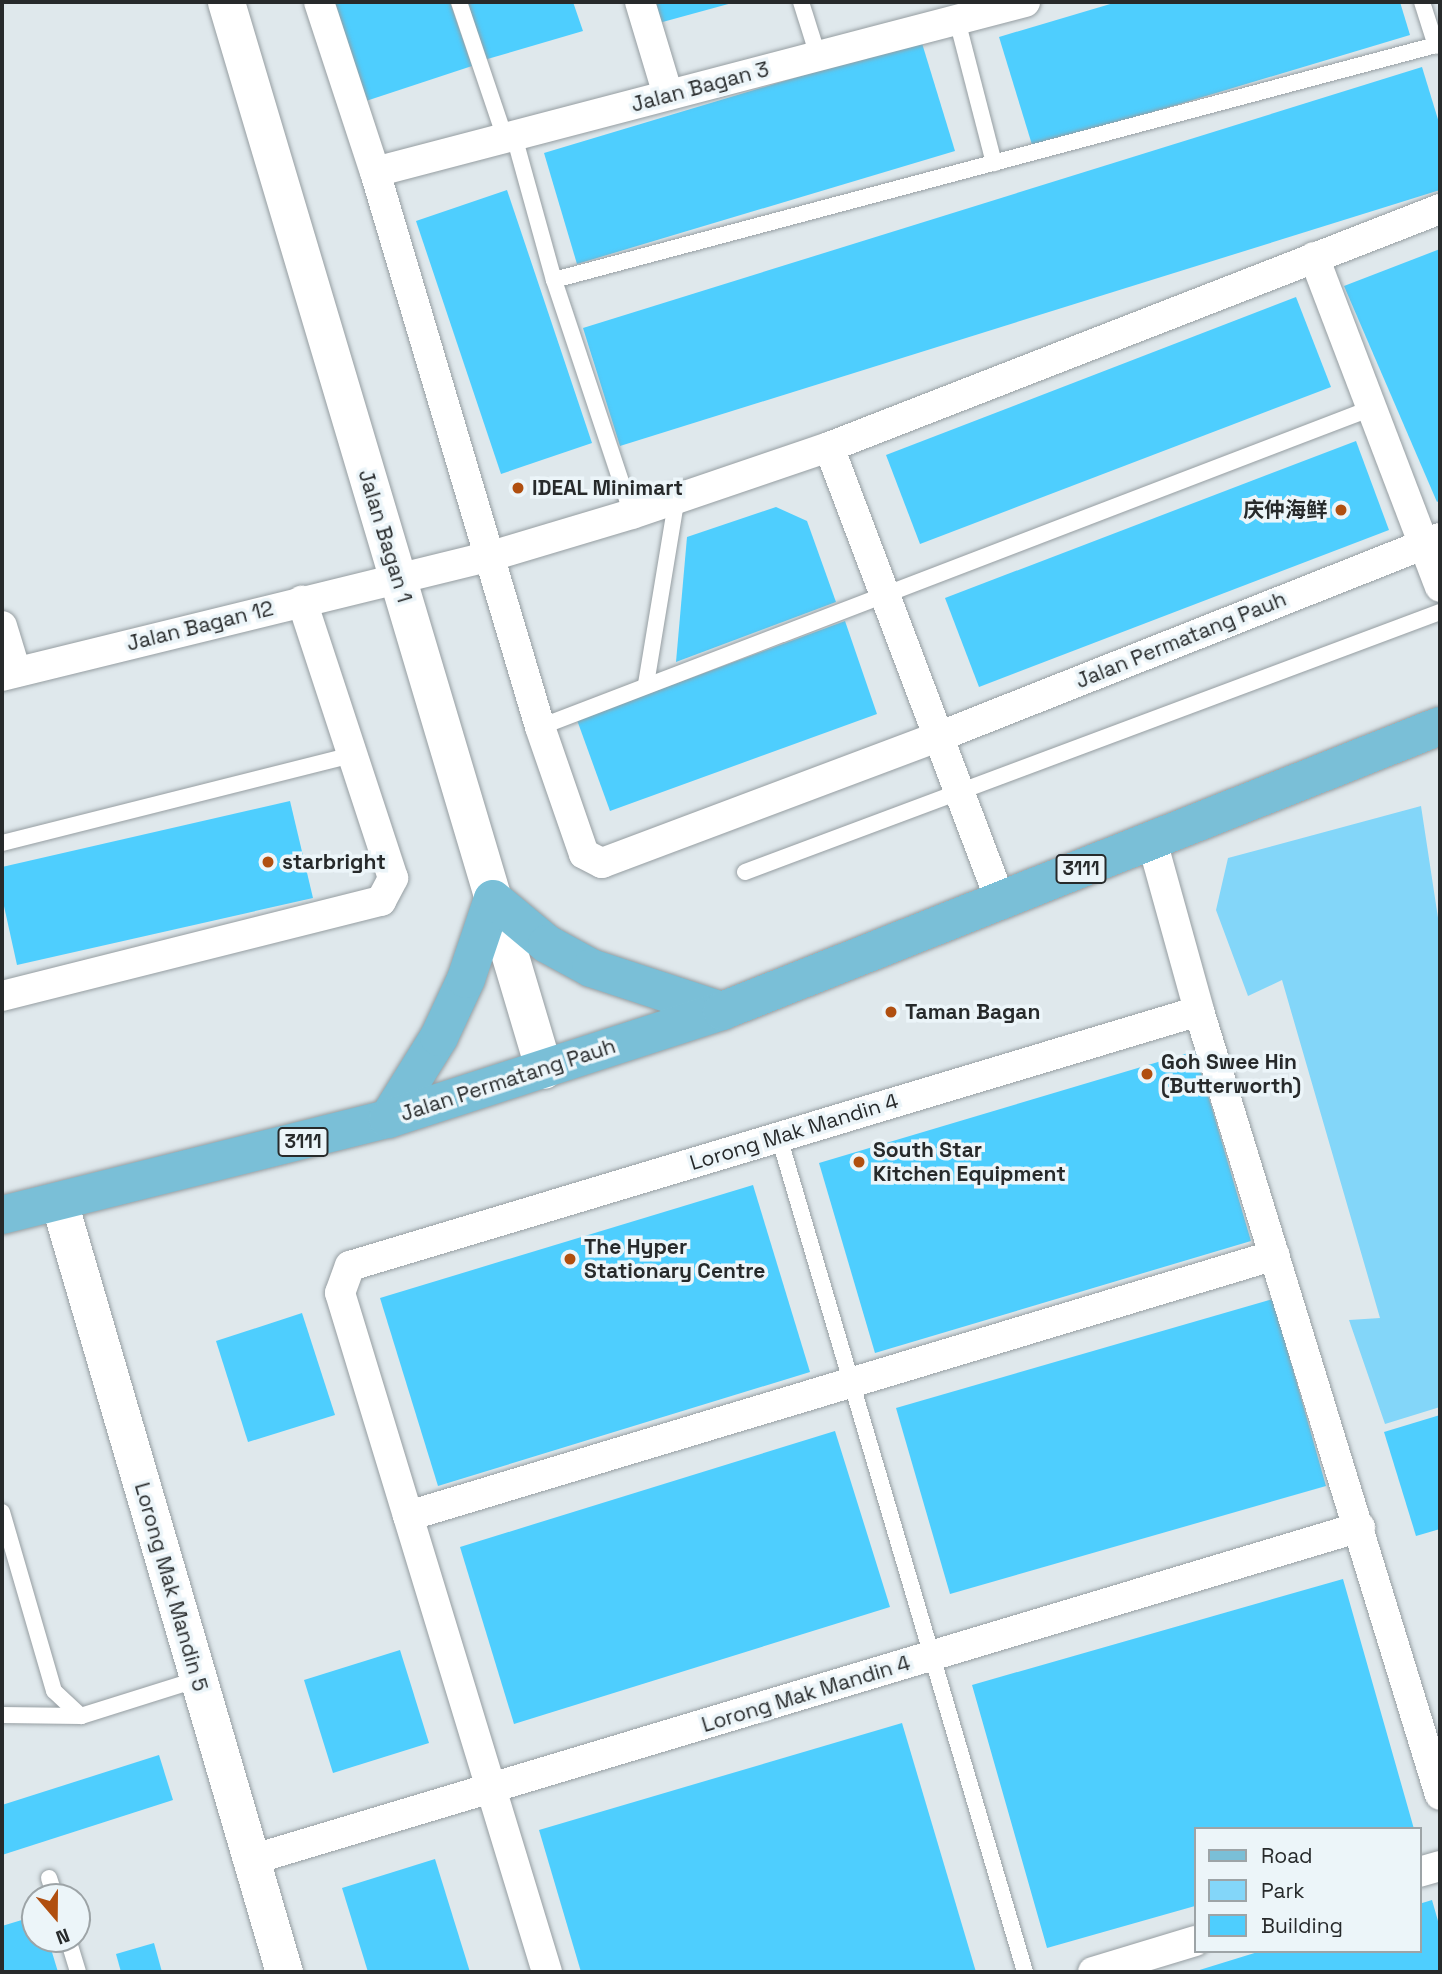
<!DOCTYPE html>
<html>
<head>
<meta charset="utf-8">
<style>
  body { margin:0 }
  #map { position:relative; width:1442px; height:1974px; overflow:hidden; background:#dfe8ec; font-family:"Space Grotesk","Noto Sans SC",sans-serif }
  div>[style] { position:absolute }
  [style*='--x'] { left:calc(var(--x)*1px); top:calc(var(--y)*1px); width:calc(var(--w)*1px); rotate:calc(var(--a)*1deg) }
  .green>* { inset:0; background:#83d6f9 }
  .building>* { inset:0; background:#4ecefe }
  .roads { filter:drop-shadow(0 0 2px #969ea2) drop-shadow(0 0 2px #969ea2) }
  .service>* { height:16px; margin:-8px; padding:0 8px; transform-origin:8px; border-radius:8px; background:#fff }
  .minor>* { height:30px; margin:-15px; padding:0 15px; transform-origin:15px; border-radius:15px; background:#fff }
  .tertiary>* { height:37px; margin:-18.5px; padding:0 18.5px; transform-origin:18.5px; border-radius:18.5px; background:#fff }
  .primary>* { height:38px; margin:-19px; padding:0 19px; transform-origin:19px; border-radius:19px; background:#7abfd7 }
  .dots>* { width:19px; height:19px; translate:-50% -50%; box-sizing:border-box; border:4px solid #ecf5f9; border-radius:50% }
  span { translate:-50% -50%; white-space:nowrap; text-align:center; line-height:1.15; -webkit-text-stroke:7px #ecf5f9; paint-order:stroke }
  .shield-label span { padding:2px 5px; background:#ecf5f9; border:2px solid; border-radius:5px; -webkit-text-stroke-width:0 }
  .shield-label { font-size:19px; color:#272a2b; font-weight:700 }
  .street-label { font-size:21px; color:#272a2b }
  .poi-label { font-size:21px; color:#272a2b; font-weight:700 }
  .left { translate:0 -50%; text-align:left }
  .right { translate:-100% -50%; text-align:right }
  .frame { position:absolute; inset:0; border:4px solid #272a2b; pointer-events:none }
  .legend { position:absolute; left:1194px; top:1827px; width:228px; height:126px; box-sizing:border-box; background:#ecf5f9; border:2px solid #9da4a7; margin:0; padding:9px 12px; list-style:none; font-size:21px; color:#272a2b }
  .legend li { display:flex; align-items:center; gap:14px; height:35px }
  .legend b { width:35px; border:2px solid #9da4a7 }
  .north { position:absolute; left:21px; top:1883px; width:70px; height:70px; box-sizing:border-box; background:#ecf5f9; border:2px solid #9da4a7; border-radius:50%; rotate:160deg; font-size:19px; font-weight:700; line-height:28px; text-align:center; color:#272a2b }
  .north::after { content:''; display:block; margin:auto; width:24px; height:32px; background:#b04f10; clip-path:polygon(50% 0,100% 100%,50% 72%,0 100%) }
</style>
</head>
<body>
<div id="map">
  <div class="green">
    <i style="clip-path:polygon(1421px 806px,1440px 931px,1440px 1407px,1385px 1424px,1349px 1320px,1380px 1318px,1282px 980px,1248px 996px,1216px 910px,1228px 858px)"></i>
  </div>
  <div class="building">
    <i style="clip-path:polygon(333px 2px,450px 2px,472px 66px,366px 101px)"></i>
    <i style="clip-path:polygon(468px 2px,573px 2px,583px 31px,484px 60px)"></i>
    <i style="clip-path:polygon(641px 2px,732px 2px,732px 3px,648px 26px)"></i>
    <i style="clip-path:polygon(1117px 2px,1400px 2px,1410px 35px,1033px 148px,999px 37px)"></i>
    <i style="clip-path:polygon(921px 40px,955px 151px,577px 264px,544px 153px)"></i>
    <i style="clip-path:polygon(1422px 67px,1440px 126px,1440px 190px,620px 446px,583px 328px)"></i>
    <i style="clip-path:polygon(507px 190px,592px 443px,501px 474px,416px 221px)"></i>
    <i style="clip-path:polygon(1440px 249px,1440px 500px,1437px 502px,1344px 286px)"></i>
    <i style="clip-path:polygon(1296px 297px,1331px 387px,920px 544px,886px 455px)"></i>
    <i style="clip-path:polygon(1356px 441px,1389px 530px,979px 687px,945px 598px)"></i>
    <i style="clip-path:polygon(776px 507px,807px 521px,836px 602px,676px 662px,687px 537px)"></i>
    <i style="clip-path:polygon(845px 621px,877px 714px,610px 811px,577px 720px)"></i>
    <i style="clip-path:polygon(290px 801px,313px 898px,17px 965px,2px 897px,2px 867px)"></i>
    <i style="clip-path:polygon(1195px 1051px,1251px 1241px,875px 1353px,819px 1163px)"></i>
    <i style="clip-path:polygon(753px 1185px,810px 1372px,438px 1486px,380px 1298px)"></i>
    <i style="clip-path:polygon(1273px 1299px,1326px 1486px,950px 1594px,896px 1408px)"></i>
    <i style="clip-path:polygon(302px 1313px,335px 1415px,248px 1442px,216px 1341px)"></i>
    <i style="clip-path:polygon(1440px 1415px,1440px 1529px,1416px 1536px,1384px 1432px)"></i>
    <i style="clip-path:polygon(835px 1431px,890px 1607px,514px 1724px,460px 1547px)"></i>
    <i style="clip-path:polygon(1343px 1579px,1414px 1829px,1195px 1829px,1195px 1906px,1047px 1948px,972px 1685px)"></i>
    <i style="clip-path:polygon(400px 1650px,429px 1743px,333px 1773px,304px 1680px)"></i>
    <i style="clip-path:polygon(902px 1723px,976px 1972px,581px 1972px,539px 1830px)"></i>
    <i style="clip-path:polygon(159px 1755px,173px 1800px,2px 1855px,2px 1805px)"></i>
    <i style="clip-path:polygon(435px 1859px,470px 1972px,368px 1972px,342px 1888px)"></i>
    <i style="clip-path:polygon(1432px 1900px,1440px 1928px,1440px 1972px,1193px 1972px,1261px 1951px,1419px 1951px,1419px 1904px)"></i>
    <i style="clip-path:polygon(35px 1916px,35px 1939px,48px 1939px,58px 1972px,2px 1972px,2px 1926px)"></i>
    <i style="clip-path:polygon(154px 1943px,162px 1972px,121px 1972px,116px 1954px)"></i>
  </div>
  <div class="roads">
    <div class="service">
      <i style="--x:459;--y:2;--w:144;--a:71.3"></i>
      <i style="--x:801;--y:2;--w:57;--a:72.5"></i>
      <i style="--x:1422;--y:2;--w:46;--a:72.3"></i>
      <i style="--x:957;--y:20;--w:148;--a:75.5"></i>
      <i style="--x:514;--y:136;--w:149;--a:74.5"></i>
      <i style="--x:554;--y:280;--w:247;--a:71.6"></i>
      <i style="--x:554;--y:280;--w:917;--a:-14.92"></i>
      <i style="--x:646;--y:684;--w:190;--a:-80.6"></i>
      <i style="--x:540;--y:727;--w:891;--a:-20.98"></i>
      <i style="--x:2;--y:843;--w:361;--a:-14.1"></i>
      <i style="--x:745;--y:872;--w:742;--a:-20.51"></i>
      <i style="--x:779;--y:1137;--w:870;--a:73.58"></i>
      <i style="--x:2;--y:1512;--w:186;--a:73.8"></i>
      <i style="--x:54;--y:1691;--w:37;--a:43"></i>
      <i style="--x:81;--y:1716;--w:123;--a:-17.5"></i>
      <i style="--x:2;--y:1715;--w:79;--a:0.7"></i>
      <i style="--x:49;--y:1878;--w:20;--a:72"></i>
      <i style="--x:68;--y:1939;--w:34;--a:73"></i>
    </div>
    <div class="minor">
      <i style="--x:319;--y:2;--w:179;--a:71.8"></i>
      <i style="--x:375;--y:172;--w:579;--a:73.44"></i>
      <i style="--x:540;--y:727;--w:134;--a:70.9"></i>
      <i style="--x:584;--y:854;--w:20;--a:27"></i>
      <i style="--x:602;--y:863;--w:359;--a:-20.6"></i>
      <i style="--x:938;--y:737;--w:540;--a:-21.62"></i>
      <i style="--x:640;--y:2;--w:97;--a:73.2"></i>
      <i style="--x:375;--y:172;--w:672;--a:-14.66"></i>
      <i style="--x:1314;--y:257;--w:353;--a:69.1"></i>
      <i style="--x:829;--y:447;--w:485;--a:69.3"></i>
      <i style="--x:2;--y:626;--w:48;--a:73.1"></i>
      <i style="--x:2;--y:676;--w:504;--a:-13.79"></i>
      <i style="--x:491;--y:556;--w:147;--a:-16.6"></i>
      <i style="--x:632;--y:514;--w:208;--a:-18.8"></i>
      <i style="--x:829;--y:447;--w:656;--a:-21.28"></i>
      <i style="--x:1152;--y:841;--w:176;--a:74.5"></i>
      <i style="--x:1199;--y:1011;--w:820;--a:72.91"></i>
      <i style="--x:2;--y:996;--w:391;--a:-14.1"></i>
      <i style="--x:381;--y:901;--w:26;--a:-62"></i>
      <i style="--x:393;--y:878;--w:292;--a:-108.2"></i>
      <i style="--x:408;--y:1516;--w:905;--a:-16.75"></i>
      <i style="--x:251;--y:1860;--w:1158;--a:-16.71"></i>
      <i style="--x:1419;--y:1872;--w:22;--a:-16"></i>
      <i style="--x:547;--y:1972;--w:710;--a:-106.95"></i>
      <i style="--x:340;--y:1293;--w:29;--a:-70"></i>
      <i style="--x:350;--y:1266;--w:886;--a:-16.72"></i>
      <i style="--x:1093;--y:1972;--w:107;--a:-16.9"></i>
    </div>
    <div class="tertiary">
      <i style="--x:226;--y:2;--w:1114;--a:73.42"></i>
      <i style="--x:59;--y:1202;--w:802;--a:73.71"></i>
    </div>
    <div class="primary">
      <i style="--x:388;--y:1119;--w:97;--a:-58.1"></i>
      <i style="--x:439;--y:1037;--w:64;--a:-65"></i>
      <i style="--x:466;--y:979;--w:84;--a:-71.4"></i>
      <i style="--x:493;--y:899;--w:70;--a:39.8"></i>
      <i style="--x:547;--y:944;--w:50;--a:28.6"></i>
      <i style="--x:591;--y:968;--w:138;--a:18.2"></i>
      <i style="--x:2;--y:1215;--w:398;--a:-14"></i>
      <i style="--x:388;--y:1119;--w:351;--a:-17.9"></i>
      <i style="--x:722;--y:1011;--w:772;--a:-21.65"></i>
    </div>
  </div>
  <div class="dots">
    <i style="left:518px;top:488px;background:#b04f10"></i>
    <i style="left:1341px;top:510px;background:#b04f10"></i>
    <i style="left:268px;top:862px;background:#b04f10"></i>
    <i style="left:891px;top:1012px;background:#b04f10"></i>
    <i style="left:1147px;top:1074px;background:#b04f10"></i>
    <i style="left:859px;top:1162px;background:#b04f10"></i>
    <i style="left:570px;top:1259px;background:#b04f10"></i>
  </div>
  <div class="shield-label">
    <span style="left:1081px;top:869px">3111</span>
    <span style="left:303px;top:1142px">3111</span>
  </div>
  <div class="street-label">
    <span style="left:700px;top:87px;rotate:-15deg">Jalan Bagan 3</span>
    <span style="left:385px;top:536px;rotate:73deg">Jalan Bagan 1</span>
    <span style="left:200px;top:626px;rotate:-14deg">Jalan Bagan 12</span>
    <span style="left:1181px;top:640px;rotate:-22deg">Jalan Permatang Pauh</span>
    <span style="left:508px;top:1080px;rotate:-18deg">Jalan Permatang Pauh</span>
    <span style="left:794px;top:1132px;rotate:-17deg">Lorong Mak Mandin 4</span>
    <span style="left:171px;top:1587px;rotate:74deg">Lorong Mak Mandin 5</span>
    <span style="left:806px;top:1694px;rotate:-17deg">Lorong Mak Mandin 4</span>
  </div>
  <div class="poi-label">
    <span class="left" style="left:532px;top:488px">IDEAL Minimart</span>
    <span class="right" style="left:1327px;top:510px">庆仲海鲜</span>
    <span class="left" style="left:282px;top:862px">starbright</span>
    <span class="left" style="left:905px;top:1012px">Taman Bagan</span>
    <span class="left" style="left:1161px;top:1074px">Goh Swee Hin<br>(Butterworth)</span>
    <span class="left" style="left:873px;top:1162px">South Star<br>Kitchen Equipment</span>
    <span class="left" style="left:584px;top:1259px">The Hyper<br>Stationary Centre</span>
  </div>
  <div class="frame"></div>
  <ul class="legend">
  <li><b style="height:9px;background:#7abfd7"></b>Road</li>
  <li><b style="height:19px;background:#83d6f9"></b>Park</li>
  <li><b style="height:19px;background:#4ecefe"></b>Building</li>
  </ul>
  <div class="north">N</div>
</div>
</body>
</html>
